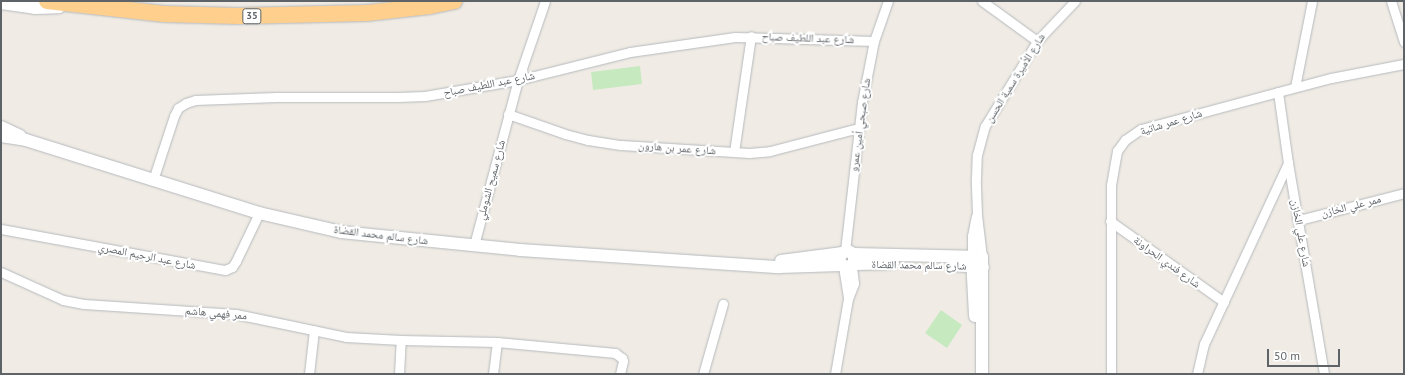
<!DOCTYPE html>
<html>
<head>
<meta charset="utf-8">
<style>
  body { margin:0 }
  #map { position:relative; width:1405px; height:375px; overflow:hidden; background:#f0ece5; font-family:"PT Sans","Noto Naskh Arabic",sans-serif }
  div>[style] { position:absolute }
  [style*='--x'] { left:calc(var(--x)*1px); top:calc(var(--y)*1px); width:calc(var(--w)*1px); rotate:calc(var(--a)*1deg) }
  .green>* { inset:0; background:#c7e9c0 }
  .roads { filter:drop-shadow(0 0 1px #b6b9bd) drop-shadow(0 0 1px #b6b9bd) }
  .street>* { height:9px; margin:-4.5px; padding:0 4.5px; transform-origin:4.5px; border-radius:4.5px; background:#fff }
  .secondary>* { height:12px; margin:-6px; padding:0 6px; transform-origin:6px; border-radius:6px; background:#fff }
  .highway>* { height:16px; margin:-8px; padding:0 8px; transform-origin:8px; border-radius:8px; background:#ffcf8d }
  span { translate:-50% -50%; white-space:nowrap; text-align:center; line-height:1.15; -webkit-text-stroke:4px #fff; paint-order:stroke }
  .shield-label span { padding:1px 3px; background:#fff; border:1px solid; border-radius:3px; -webkit-text-stroke-width:0 }
  .shield-label { font-size:10px; color:#5d6367; font-weight:700 }
  .street-label { font-size:11px; color:#5d6367 }
  .frame { position:absolute; inset:0; border:2px solid #5d6367; pointer-events:none }
  .scale { position:absolute; left:1267px; top:349px; width:73px; height:18px; box-sizing:border-box; border:2px solid #5d6367; border-top:0; padding-left:5px; font-size:12px; line-height:14px; white-space:nowrap; color:#5d6367; -webkit-text-stroke:3px #fff; paint-order:stroke }
</style>
</head>
<body>
<div id="map">
  <div class="green">
    <i style="clip-path:polygon(640px 66px,642px 84px,593px 90px,591px 72px)"></i>
    <i style="clip-path:polygon(941px 310px,962px 325px,947px 348px,925px 333px)"></i>
  </div>
  <div class="roads">
    <div class="street">
      <i style="--x:982;--y:1;--w:68;--a:36"></i>
      <i style="--x:1391;--y:1;--w:43;--a:72.4"></i>
      <i style="--x:1295;--y:87;--w:88;--a:-78.8"></i>
      <i style="--x:1278;--y:92;--w:72;--a:82"></i>
      <i style="--x:1288;--y:163;--w:214;--a:80.3"></i>
      <i style="--x:508;--y:114;--w:60;--a:19.3"></i>
      <i style="--x:565;--y:134;--w:24;--a:15"></i>
      <i style="--x:588;--y:140;--w:33;--a:9"></i>
      <i style="--x:621;--y:145;--w:113;--a:3.5"></i>
      <i style="--x:734;--y:152;--w:117;--a:-81.7"></i>
      <i style="--x:734;--y:152;--w:15;--a:4"></i>
      <i style="--x:749;--y:153;--w:21;--a:-5"></i>
      <i style="--x:770;--y:151;--w:92;--a:-14.5"></i>
      <i style="--x:153;--y:180;--w:67;--a:-71.8"></i>
      <i style="--x:174;--y:116;--w:9;--a:-63"></i>
      <i style="--x:178;--y:108;--w:9;--a:-32"></i>
      <i style="--x:186;--y:103;--w:9;--a:-18"></i>
      <i style="--x:195;--y:100;--w:81;--a:-2.1"></i>
      <i style="--x:276;--y:97;--w:122;--a:0"></i>
      <i style="--x:398;--y:97;--w:27;--a:-2"></i>
      <i style="--x:425;--y:96;--w:94;--a:-9.8"></i>
      <i style="--x:518;--y:80;--w:115;--a:-14"></i>
      <i style="--x:630;--y:52;--w:106;--a:-8.1"></i>
      <i style="--x:735;--y:37;--w:139;--a:1.6"></i>
      <i style="--x:1299;--y:220;--w:108;--a:-14.4"></i>
      <i style="--x:1110;--y:221;--w:140;--a:35.4"></i>
      <i style="--x:1;--y:229;--w:228;--a:10.4"></i>
      <i style="--x:225;--y:270;--w:8;--a:-23"></i>
      <i style="--x:232;--y:267;--w:7;--a:-56"></i>
      <i style="--x:236;--y:261;--w:53;--a:-64.4"></i>
      <i style="--x:474;--y:245;--w:171;--a:-75.1"></i>
      <i style="--x:518;--y:80;--w:83;--a:-71.1"></i>
      <i style="--x:845;--y:251;--w:150;--a:-83.5"></i>
      <i style="--x:862;--y:102;--w:62;--a:-78.9"></i>
      <i style="--x:874;--y:41;--w:42;--a:-70.7"></i>
      <i style="--x:972;--y:257;--w:21;--a:-90"></i>
      <i style="--x:972;--y:236;--w:20;--a:-79"></i>
      <i style="--x:982;--y:257;--w:42;--a:-96.8"></i>
      <i style="--x:977;--y:215;--w:37;--a:-92"></i>
      <i style="--x:976;--y:178;--w:23;--a:-88"></i>
      <i style="--x:977;--y:155;--w:30;--a:-75"></i>
      <i style="--x:985;--y:126;--w:100;--a:-58.5"></i>
      <i style="--x:1037;--y:41;--w:55;--a:-46.5"></i>
      <i style="--x:843;--y:266;--w:31;--a:81"></i>
      <i style="--x:1;--y:272;--w:68;--a:24.3"></i>
      <i style="--x:63;--y:300;--w:21;--a:11"></i>
      <i style="--x:84;--y:304;--w:152;--a:3.8"></i>
      <i style="--x:236;--y:314;--w:112;--a:11.8"></i>
      <i style="--x:346;--y:337;--w:55;--a:3.1"></i>
      <i style="--x:401;--y:340;--w:96;--a:1.2"></i>
      <i style="--x:497;--y:342;--w:119;--a:5.3"></i>
      <i style="--x:615;--y:353;--w:9;--a:36"></i>
      <i style="--x:622;--y:358;--w:3;--a:72"></i>
      <i style="--x:623;--y:361;--w:13;--a:103"></i>
      <i style="--x:309;--y:374;--w:44;--a:-83.5"></i>
      <i style="--x:399;--y:374;--w:34;--a:-87"></i>
      <i style="--x:493;--y:374;--w:32;--a:-83"></i>
      <i style="--x:703;--y:374;--w:73;--a:-74.1"></i>
      <i style="--x:835;--y:374;--w:76;--a:-80.2"></i>
      <i style="--x:848;--y:299;--w:17;--a:-69"></i>
      <i style="--x:854;--y:283;--w:17;--a:-97"></i>
      <i style="--x:1111;--y:374;--w:189;--a:-90"></i>
      <i style="--x:1111;--y:185;--w:35;--a:-80"></i>
      <i style="--x:1117;--y:151;--w:14;--a:-54"></i>
      <i style="--x:1125;--y:140;--w:19;--a:-35"></i>
      <i style="--x:1141;--y:129;--w:142;--a:-15.1"></i>
      <i style="--x:1278;--y:92;--w:55;--a:-14.8"></i>
      <i style="--x:1331;--y:78;--w:74;--a:-10.9"></i>
      <i style="--x:1197;--y:374;--w:31;--a:-77"></i>
      <i style="--x:1204;--y:344;--w:200;--a:-65.1"></i>
    </div>
    <div class="secondary">
      <i style="--x:1;--y:3;--w:34;--a:8"></i>
      <i style="--x:35;--y:8;--w:24;--a:-2"></i>
      <i style="--x:1;--y:127;--w:21;--a:25"></i>
      <i style="--x:1;--y:136;--w:25;--a:9"></i>
      <i style="--x:26;--y:140;--w:244;--a:17.4"></i>
      <i style="--x:259;--y:213;--w:84;--a:13"></i>
      <i style="--x:341;--y:232;--w:180;--a:5.7"></i>
      <i style="--x:520;--y:250;--w:260;--a:3.8"></i>
      <i style="--x:779;--y:267;--w:62;--a:-1.8"></i>
      <i style="--x:841;--y:265;--w:8;--a:14"></i>
      <i style="--x:849;--y:267;--w:6;--a:-31"></i>
      <i style="--x:854;--y:264;--w:10;--a:-90"></i>
      <i style="--x:854;--y:254;--w:7;--a:-153"></i>
      <i style="--x:848;--y:251;--w:6;--a:162"></i>
      <i style="--x:842;--y:253;--w:7;--a:117"></i>
      <i style="--x:839;--y:259;--w:6;--a:72"></i>
      <i style="--x:854;--y:254;--w:128;--a:1.3"></i>
      <i style="--x:982;--y:257;--w:117;--a:90"></i>
      <i style="--x:972;--y:258;--w:58;--a:87"></i>
      <i style="--x:781;--y:261;--w:62;--a:-7.5"></i>
      <i style="--x:854;--y:264;--w:39;--a:-1"></i>
      <i style="--x:953;--y:265;--w:30;--a:4"></i>
    </div>
    <div class="highway">
      <i style="--x:47;--y:1;--w:118;--a:6.3"></i>
      <i style="--x:164;--y:14;--w:74;--a:1.5"></i>
      <i style="--x:238;--y:16;--w:129;--a:-1.3"></i>
      <i style="--x:367;--y:13;--w:63;--a:-6.3"></i>
      <i style="--x:430;--y:6;--w:25;--a:-12"></i>
    </div>
  </div>
  <div class="shield-label">
    <span style="left:252px;top:16px">35</span>
  </div>
  <div class="street-label">
    <span style="left:808px;top:38px;rotate:2deg">شارع عبد اللطيف صباح</span>
    <span style="left:1015px;top:78px;rotate:-58deg">شارع الأميرة سمية الحسن</span>
    <span style="left:489px;top:84px;rotate:-11deg">شارع عبد اللطيف صباح</span>
    <span style="left:1171px;top:122px;rotate:-17deg">شارع عمر شاتية</span>
    <span style="left:860px;top:125px;rotate:-82deg">شارع صبحي أمين عمرو</span>
    <span style="left:677px;top:148px;rotate:4deg">شارع عمر بن هارون</span>
    <span style="left:491px;top:180px;rotate:-75deg">شارع سميح الشوملي</span>
    <span style="left:1351px;top:206px;rotate:-14deg">ممر علي الخازن</span>
    <span style="left:1301px;top:233px;rotate:80deg">شارع علي الخازن</span>
    <span style="left:381px;top:235px;rotate:7deg">شارع سالم محمد القضاة</span>
    <span style="left:147px;top:256px;rotate:11deg">شارع عبد الرحيم المصري</span>
    <span style="left:1167px;top:262px;rotate:36deg">شارع فندي الحراونة</span>
    <span style="left:919px;top:265px;rotate:1deg">شارع سالم محمد القضاة</span>
    <span style="left:216px;top:313px;rotate:5deg">ممر فهمي هاشم</span>
  </div>
  <div class="frame"></div>
  <div class="scale">50 m</div>
</div>
</body>
</html>
